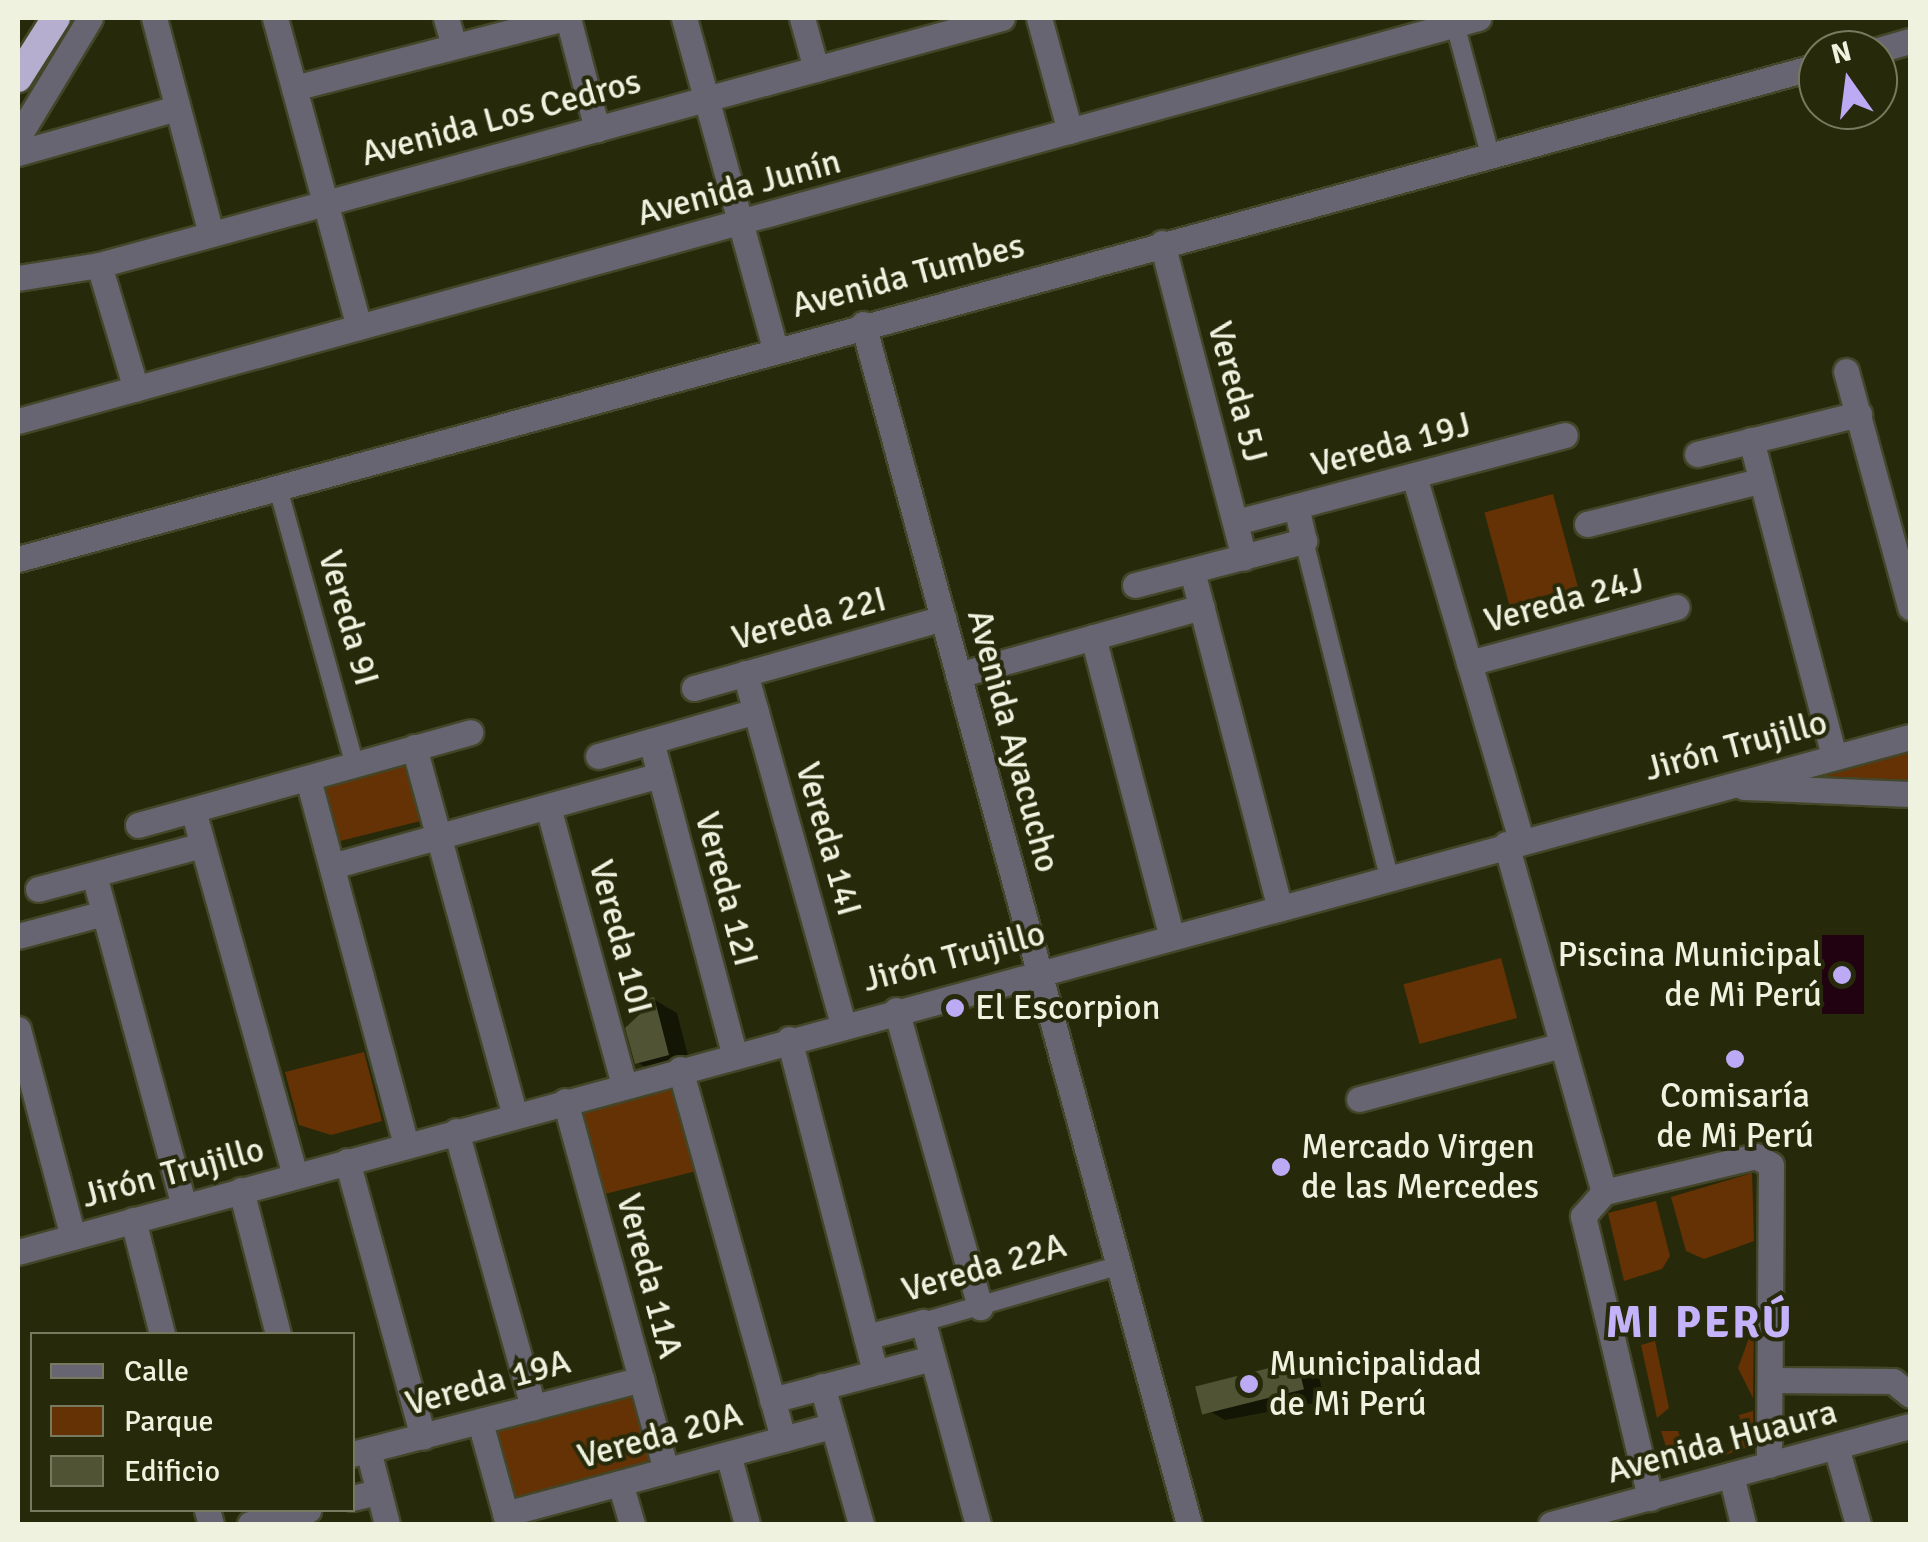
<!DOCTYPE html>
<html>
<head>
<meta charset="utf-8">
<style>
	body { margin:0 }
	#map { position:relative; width:1928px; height:1542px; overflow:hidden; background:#272a0a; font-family:Signika,sans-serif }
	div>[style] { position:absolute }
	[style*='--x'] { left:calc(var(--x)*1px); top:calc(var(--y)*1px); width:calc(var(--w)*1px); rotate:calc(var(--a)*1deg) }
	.green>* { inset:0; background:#643205; transform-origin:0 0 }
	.water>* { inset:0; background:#210210; transform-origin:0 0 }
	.shadow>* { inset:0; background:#0007 }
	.building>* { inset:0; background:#505434; transform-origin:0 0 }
	.roads { filter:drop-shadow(2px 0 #434628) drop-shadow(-2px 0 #434628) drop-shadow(0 2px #434628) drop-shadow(0 -2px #434628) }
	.pedestrian>* { height:18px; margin:-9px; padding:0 9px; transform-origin:9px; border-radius:9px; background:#686573 }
	.minor>* { height:25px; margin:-12.5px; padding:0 12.5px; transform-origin:12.5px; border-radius:12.5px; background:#686573 }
	.tertiary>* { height:25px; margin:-12.5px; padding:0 12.5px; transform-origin:12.5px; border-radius:12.5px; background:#686573 }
	.trunk>* { height:28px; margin:-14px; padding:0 14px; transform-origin:14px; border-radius:14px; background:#b5aece }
	.dots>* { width:28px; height:28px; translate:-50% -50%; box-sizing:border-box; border:5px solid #272a0a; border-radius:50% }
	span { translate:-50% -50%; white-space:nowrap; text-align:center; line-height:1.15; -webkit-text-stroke:8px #272a0a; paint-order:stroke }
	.street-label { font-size:35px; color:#eef2df }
	.poi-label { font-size:35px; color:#eef2df }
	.right { translate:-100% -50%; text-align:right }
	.left { translate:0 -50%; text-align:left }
	.district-label { font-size:45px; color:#c4b3fa; font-weight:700; letter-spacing:2.5px }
	.frame { position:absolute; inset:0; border:20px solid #eef2df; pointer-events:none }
	.legend { position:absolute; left:30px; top:1332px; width:325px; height:180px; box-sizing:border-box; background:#272a0a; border:2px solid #777a5f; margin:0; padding:12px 18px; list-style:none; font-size:30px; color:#eef2df }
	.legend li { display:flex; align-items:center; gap:20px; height:50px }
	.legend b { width:50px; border:2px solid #777a5f }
	.north { position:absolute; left:1798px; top:30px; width:100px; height:100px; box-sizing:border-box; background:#272a0a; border:2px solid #777a5f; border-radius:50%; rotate:346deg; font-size:28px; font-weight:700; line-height:40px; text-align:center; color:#eef2df }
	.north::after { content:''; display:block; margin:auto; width:35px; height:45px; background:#bcaaf5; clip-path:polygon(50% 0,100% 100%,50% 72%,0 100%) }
</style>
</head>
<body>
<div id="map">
	<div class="green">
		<div style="left:1553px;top:494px;width:96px;height:71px;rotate:75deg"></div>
		<div style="clip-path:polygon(1910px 741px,1910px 784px,1797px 782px,1797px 771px)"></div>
		<div style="left:413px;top:757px;width:64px;height:95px;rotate:76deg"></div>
		<div style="left:1501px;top:958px;width:62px;height:101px;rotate:75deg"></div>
		<div style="clip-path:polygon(364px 1052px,382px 1121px,331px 1135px,299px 1125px,285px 1072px)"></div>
		<div style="left:677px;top:1076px;width:97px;height:111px;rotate:76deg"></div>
		<div style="clip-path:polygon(1752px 1173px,1754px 1241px,1704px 1259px,1686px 1251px,1671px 1197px)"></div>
		<div style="clip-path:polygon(1656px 1201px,1670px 1256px,1662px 1269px,1624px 1281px,1608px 1213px)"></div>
		<div style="clip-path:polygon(1754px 1324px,1753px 1398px,1738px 1368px)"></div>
		<div style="clip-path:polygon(1655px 1341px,1669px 1408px,1657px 1418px,1641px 1345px)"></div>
		<div style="left:637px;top:1386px;width:86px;height:155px;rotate:76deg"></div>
		<div style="clip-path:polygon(1753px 1411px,1754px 1445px,1725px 1455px,1744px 1439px,1739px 1415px)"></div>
		<div style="clip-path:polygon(1661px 1431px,1678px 1431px,1689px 1465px,1673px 1468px)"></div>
	</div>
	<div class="water">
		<div style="left:1822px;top:935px;width:42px;height:79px"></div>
	</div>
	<div class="shadow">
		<div style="clip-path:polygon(653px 999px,677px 1013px,691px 1067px,660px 1076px,637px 1062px)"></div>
		<div style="clip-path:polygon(1296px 1363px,1319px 1377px,1325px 1401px,1225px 1420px,1202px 1407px)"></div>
	</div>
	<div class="building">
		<div style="clip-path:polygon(654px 997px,669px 1055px,635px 1064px,625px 1028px,640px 1014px,637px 1001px)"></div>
		<div style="left:1297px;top:1361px;width:29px;height:105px;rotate:76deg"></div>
	</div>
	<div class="roads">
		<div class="pedestrian">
			<div style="--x:1455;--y:24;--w:136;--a:75"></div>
			<div style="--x:278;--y:488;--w:288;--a:74.5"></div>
			<div style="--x:1304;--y:541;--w:346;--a:75.8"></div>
			<div style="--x:923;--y:1322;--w:205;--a:-16.1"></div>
		</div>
		<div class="minor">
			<div style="--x:154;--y:18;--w:222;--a:75.2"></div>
			<div style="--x:275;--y:18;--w:320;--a:74.8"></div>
			<div style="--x:446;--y:18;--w:29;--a:74"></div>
			<div style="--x:568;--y:18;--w:115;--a:75.4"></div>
			<div style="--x:684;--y:18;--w:342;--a:74.6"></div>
			<div style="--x:802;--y:18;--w:53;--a:74.6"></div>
			<div style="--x:1039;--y:18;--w:117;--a:74.7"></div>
			<div style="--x:294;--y:88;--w:280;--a:-14.5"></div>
			<div style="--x:18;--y:137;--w:139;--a:-58.8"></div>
			<div style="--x:18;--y:153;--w:165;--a:-15.8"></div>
			<div style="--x:1162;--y:243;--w:325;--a:75.4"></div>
			<div style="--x:99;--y:265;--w:129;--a:73.4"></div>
			<div style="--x:18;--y:278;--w:82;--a:-9.1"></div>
			<div style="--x:99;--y:265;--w:936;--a:-15.3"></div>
			<div style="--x:1846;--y:371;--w:245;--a:74.8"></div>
			<div style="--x:18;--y:421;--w:1515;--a:-15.43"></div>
			<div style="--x:1751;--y:440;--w:328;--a:75.3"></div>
			<div style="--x:1697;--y:454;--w:167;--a:-13.9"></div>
			<div style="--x:1414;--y:476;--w:379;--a:73.6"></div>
			<div style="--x:1236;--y:522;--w:340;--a:-14.8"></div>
			<div style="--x:1587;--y:524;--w:178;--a:-14"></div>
			<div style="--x:1192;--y:571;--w:345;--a:75.4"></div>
			<div style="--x:1135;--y:585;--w:175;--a:-14.6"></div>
			<div style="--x:1304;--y:541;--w:35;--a:-103"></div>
			<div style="--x:1093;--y:637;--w:308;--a:75.3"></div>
			<div style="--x:1469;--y:663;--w:215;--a:-15.1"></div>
			<div style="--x:745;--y:673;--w:364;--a:74.4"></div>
			<div style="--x:958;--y:675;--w:253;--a:-15.6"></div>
			<div style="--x:694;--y:688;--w:259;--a:-15.7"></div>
			<div style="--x:651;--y:741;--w:324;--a:75.1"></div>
			<div style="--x:414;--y:747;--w:382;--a:74.7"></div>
			<div style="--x:598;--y:756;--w:164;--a:-15.9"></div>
			<div style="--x:308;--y:779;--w:379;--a:75"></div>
			<div style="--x:548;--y:807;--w:288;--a:74.7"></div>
			<div style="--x:193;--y:810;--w:380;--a:74.4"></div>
			<div style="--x:138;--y:825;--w:345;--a:-15.6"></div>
			<div style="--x:1506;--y:844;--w:362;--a:74.3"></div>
			<div style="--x:1604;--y:1192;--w:32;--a:131"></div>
			<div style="--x:1583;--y:1216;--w:290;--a:76.6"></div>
			<div style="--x:332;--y:866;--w:340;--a:-15.5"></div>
			<div style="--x:94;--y:875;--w:343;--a:74.8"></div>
			<div style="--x:38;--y:889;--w:170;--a:-15"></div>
			<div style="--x:18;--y:936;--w:89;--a:-15"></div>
			<div style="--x:896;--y:1010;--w:309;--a:74.2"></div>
			<div style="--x:18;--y:1029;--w:215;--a:75.2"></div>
			<div style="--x:789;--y:1039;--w:344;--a:75.5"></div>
			<div style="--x:680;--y:1069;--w:384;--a:74.4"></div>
			<div style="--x:1359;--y:1099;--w:210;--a:-14.9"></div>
			<div style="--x:565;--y:1101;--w:383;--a:74.7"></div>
			<div style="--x:456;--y:1131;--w:287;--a:74.4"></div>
			<div style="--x:347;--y:1161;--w:286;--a:74.6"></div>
			<div style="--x:241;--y:1190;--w:149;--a:75.6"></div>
			<div style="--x:1604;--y:1192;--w:156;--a:-13.3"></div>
			<div style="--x:1756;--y:1156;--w:17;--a:31"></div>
			<div style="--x:1771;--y:1165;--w:300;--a:90.4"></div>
			<div style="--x:133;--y:1220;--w:118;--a:75.7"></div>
			<div style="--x:866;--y:1337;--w:59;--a:-14.7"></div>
			<div style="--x:923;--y:1322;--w:209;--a:74.8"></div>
			<div style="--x:1772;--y:1380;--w:121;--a:0.5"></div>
			<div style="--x:1893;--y:1381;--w:22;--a:39"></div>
			<div style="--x:822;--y:1386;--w:143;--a:74.2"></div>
			<div style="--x:772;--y:1400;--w:165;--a:-14.7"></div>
			<div style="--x:480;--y:1422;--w:106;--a:74.6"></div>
			<div style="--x:1836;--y:1447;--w:80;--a:74.1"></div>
			<div style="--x:368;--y:1450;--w:76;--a:75.6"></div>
			<div style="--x:352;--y:1454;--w:299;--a:-14.5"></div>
			<div style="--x:728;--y:1454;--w:73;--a:74.8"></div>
			<div style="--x:1731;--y:1475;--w:50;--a:76.2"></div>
			<div style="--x:620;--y:1483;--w:43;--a:73.7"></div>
			<div style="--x:352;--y:1498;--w:27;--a:-13"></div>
			<div style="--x:207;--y:1510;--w:15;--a:74"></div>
			<div style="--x:505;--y:1514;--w:339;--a:-15.1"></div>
			<div style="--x:250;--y:1524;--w:60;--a:-13.6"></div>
			<div style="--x:1551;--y:1524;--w:372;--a:-15.3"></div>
		</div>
		<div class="tertiary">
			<div style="--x:1878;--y:50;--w:33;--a:-16"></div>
			<div style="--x:863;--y:324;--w:1243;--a:74.8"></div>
			<div style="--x:18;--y:559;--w:1866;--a:-15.32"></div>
			<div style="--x:1744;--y:787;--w:166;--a:2.4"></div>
			<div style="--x:18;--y:1252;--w:1961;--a:-15.23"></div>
		</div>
		<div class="trunk">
			<div style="--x:18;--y:78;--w:71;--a:-57.7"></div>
		</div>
	</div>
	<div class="dots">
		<div style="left:1842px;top:975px;background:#bcaaf5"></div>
		<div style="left:955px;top:1008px;background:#bcaaf5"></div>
		<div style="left:1735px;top:1059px;background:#bcaaf5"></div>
		<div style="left:1281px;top:1167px;background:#bcaaf5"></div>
		<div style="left:1249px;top:1384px;background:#bcaaf5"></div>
	</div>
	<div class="street-label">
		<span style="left:501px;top:118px;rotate:-15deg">Avenida Los Cedros</span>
		<span style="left:739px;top:188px;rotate:-15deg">Avenida Junín</span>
		<span style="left:908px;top:276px;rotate:-15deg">Avenida Tumbes</span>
		<span style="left:1237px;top:392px;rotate:75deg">Vereda 5J</span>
		<span style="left:1391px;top:445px;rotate:-15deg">Vereda 19J</span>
		<span style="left:1564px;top:601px;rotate:-15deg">Vereda 24J</span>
		<span style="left:348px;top:618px;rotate:74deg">Vereda 9I</span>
		<span style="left:809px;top:619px;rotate:-15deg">Vereda 22I</span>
		<span style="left:1013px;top:741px;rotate:75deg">Avenida Ayacucho</span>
		<span style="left:1736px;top:746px;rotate:-15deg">Jirón Trujillo</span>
		<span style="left:828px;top:839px;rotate:74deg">Vereda 14I</span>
		<span style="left:726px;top:889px;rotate:75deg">Vereda 12I</span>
		<span style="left:620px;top:937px;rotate:75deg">Vereda 10I</span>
		<span style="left:954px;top:957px;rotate:-15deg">Jirón Trujillo</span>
		<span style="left:173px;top:1173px;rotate:-15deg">Jirón Trujillo</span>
		<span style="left:984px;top:1268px;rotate:-16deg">Vereda 22A</span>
		<span style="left:649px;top:1276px;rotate:75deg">Vereda 11A</span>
		<span style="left:488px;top:1383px;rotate:-15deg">Vereda 19A</span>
		<span style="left:660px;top:1436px;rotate:-15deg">Vereda 20A</span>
		<span style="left:1722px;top:1442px;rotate:-15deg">Avenida Huaura</span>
	</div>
	<div class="poi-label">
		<span class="right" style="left:1822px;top:975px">Piscina Municipal<br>de Mi Perú</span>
		<span class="left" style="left:975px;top:1008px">El Escorpion</span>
		<span style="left:1735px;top:1116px">Comisaría<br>de Mi Perú</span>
		<span class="left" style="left:1301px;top:1167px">Mercado Virgen<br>de las Mercedes</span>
		<span class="left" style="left:1269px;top:1384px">Municipalidad<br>de Mi Perú</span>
	</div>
	<div class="district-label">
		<span style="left:1700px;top:1323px">MI PERÚ</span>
	</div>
	<div class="frame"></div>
	<ul class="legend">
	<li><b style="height:12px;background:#686573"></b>Calle</li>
	<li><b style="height:28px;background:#643205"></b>Parque</li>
	<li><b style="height:28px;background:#505434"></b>Edificio</li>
	</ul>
	<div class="north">N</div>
</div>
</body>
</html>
